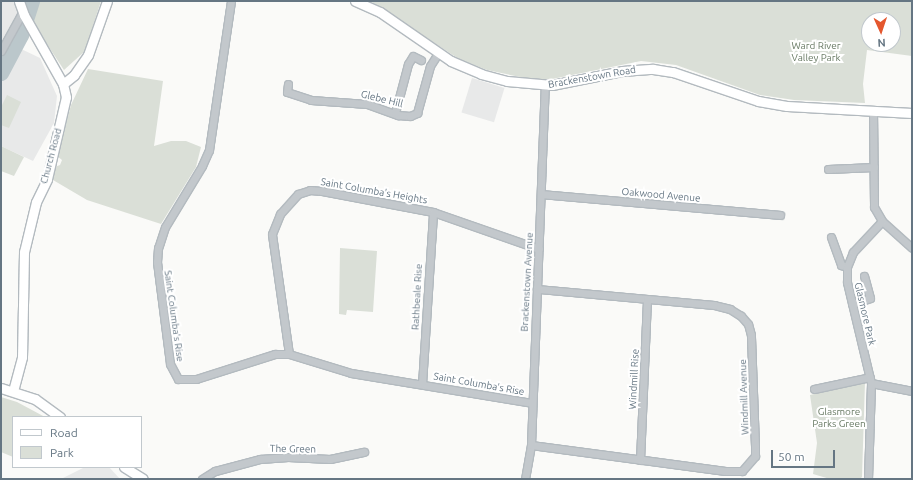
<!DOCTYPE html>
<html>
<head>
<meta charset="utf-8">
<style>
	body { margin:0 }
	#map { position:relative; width:913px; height:480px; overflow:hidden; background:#fafaf8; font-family:Ubuntu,sans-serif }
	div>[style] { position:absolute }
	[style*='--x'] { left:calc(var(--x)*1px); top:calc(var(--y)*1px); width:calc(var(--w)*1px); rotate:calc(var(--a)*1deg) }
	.built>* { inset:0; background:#e8e9e9; transform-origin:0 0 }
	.green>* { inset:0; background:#dadfd7 }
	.river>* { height:15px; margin:-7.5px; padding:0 7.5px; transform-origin:7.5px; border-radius:7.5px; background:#bbc7cb }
	.roads { filter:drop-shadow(1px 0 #b3babf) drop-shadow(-1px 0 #b3babf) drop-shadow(0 1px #b3babf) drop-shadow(0 -1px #b3babf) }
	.street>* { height:7px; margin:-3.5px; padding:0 3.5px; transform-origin:3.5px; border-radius:3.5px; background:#c3c8cc }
	.secondary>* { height:9px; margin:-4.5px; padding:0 4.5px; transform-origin:4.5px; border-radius:4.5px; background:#fff }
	span { translate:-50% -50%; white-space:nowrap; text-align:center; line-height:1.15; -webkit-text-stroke:4px #fff; paint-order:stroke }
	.park-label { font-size:10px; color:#687a64 }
	.street-label { font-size:10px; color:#657683 }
	.frame { position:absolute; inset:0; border:2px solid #657683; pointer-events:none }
	.legend { position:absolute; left:12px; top:416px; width:130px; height:52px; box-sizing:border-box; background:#fff; border:1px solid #c1c8cd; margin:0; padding:5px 7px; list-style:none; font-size:12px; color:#657683 }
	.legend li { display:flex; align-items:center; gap:8px; height:20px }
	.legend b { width:20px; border:1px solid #c1c8cd }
	.north { position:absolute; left:861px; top:12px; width:40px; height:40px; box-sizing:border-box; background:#fff; border:1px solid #c1c8cd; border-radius:50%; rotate:177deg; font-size:11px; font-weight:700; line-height:16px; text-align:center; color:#657683 }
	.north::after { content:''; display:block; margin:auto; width:14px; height:18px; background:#e4572e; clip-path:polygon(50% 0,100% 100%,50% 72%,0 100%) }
	.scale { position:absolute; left:771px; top:450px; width:64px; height:18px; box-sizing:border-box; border:2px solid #657683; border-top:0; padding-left:5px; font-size:12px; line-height:14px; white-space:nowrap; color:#657683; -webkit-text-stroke:3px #fff; paint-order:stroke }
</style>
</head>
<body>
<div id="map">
	<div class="built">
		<div style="clip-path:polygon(1px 1px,13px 1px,18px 12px,1px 42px)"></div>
		<div style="clip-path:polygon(17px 47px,40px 58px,57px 96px,54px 123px,33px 161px,1px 146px,1px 77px)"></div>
		<div style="left:472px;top:78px;width:34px;height:36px;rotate:17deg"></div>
		<div style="clip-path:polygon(85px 467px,109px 467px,120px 479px,61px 479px)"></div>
	</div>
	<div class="green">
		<div style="clip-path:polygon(23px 1px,101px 1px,85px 51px,64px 70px,35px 26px)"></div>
		<div style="clip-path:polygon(evenodd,370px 1px,912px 1px,912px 56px,867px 50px,863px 84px,865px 103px,794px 100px,760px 95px,676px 65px,641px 61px,552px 79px,535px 80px,487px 70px,459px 59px,370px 1px,869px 20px,893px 20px,893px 44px,869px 44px,869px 20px)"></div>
		<div style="clip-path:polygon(88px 69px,163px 81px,154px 146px,171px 141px,186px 141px,201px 147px,196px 167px,161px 224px,87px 200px,53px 180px,55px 167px,60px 165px,62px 160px,57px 156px,71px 105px)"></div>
		<div style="clip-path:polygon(7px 95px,21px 102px,9px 128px,1px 125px,1px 107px)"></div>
		<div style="clip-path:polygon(1px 146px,24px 157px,14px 176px,1px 171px)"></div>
		<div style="clip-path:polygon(340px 248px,377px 251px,373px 312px,347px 310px,346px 315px,339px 314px)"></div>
		<div style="clip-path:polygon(865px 382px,862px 477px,860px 479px,830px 479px,813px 474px,817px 443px,810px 395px)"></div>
		<div style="clip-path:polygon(1px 397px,17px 402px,45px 417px,13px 417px,13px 457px,1px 452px)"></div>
	</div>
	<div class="river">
		<div style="--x:1;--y:73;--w:43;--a:-62.2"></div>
		<div style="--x:21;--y:35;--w:36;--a:-72"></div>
	</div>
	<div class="roads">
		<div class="street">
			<div style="--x:231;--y:1;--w:151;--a:98.4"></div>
			<div style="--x:209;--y:150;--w:17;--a:114"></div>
			<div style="--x:202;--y:166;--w:71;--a:121.2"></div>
			<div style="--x:165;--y:227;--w:22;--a:108"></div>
			<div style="--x:158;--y:248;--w:14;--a:94"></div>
			<div style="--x:157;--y:262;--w:103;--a:82.7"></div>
			<div style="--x:170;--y:364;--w:17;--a:62"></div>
			<div style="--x:178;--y:379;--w:18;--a:0"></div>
			<div style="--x:196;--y:379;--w:83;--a:-17.6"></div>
			<div style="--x:275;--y:354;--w:14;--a:0"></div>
			<div style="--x:289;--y:354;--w:65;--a:17"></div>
			<div style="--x:351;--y:373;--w:183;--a:9.4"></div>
			<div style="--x:1;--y:51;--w:46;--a:-61.2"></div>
			<div style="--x:288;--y:84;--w:8;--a:97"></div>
			<div style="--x:287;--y:92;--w:25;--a:18"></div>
			<div style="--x:311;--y:100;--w:56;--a:4.1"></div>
			<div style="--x:367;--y:104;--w:33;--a:20"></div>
			<div style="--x:398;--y:115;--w:12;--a:5"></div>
			<div style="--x:410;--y:116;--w:8;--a:-23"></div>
			<div style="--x:417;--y:113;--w:49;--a:-74.5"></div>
			<div style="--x:430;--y:66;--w:15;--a:-58"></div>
			<div style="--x:873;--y:110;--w:97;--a:89.4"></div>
			<div style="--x:874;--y:207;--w:16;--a:60"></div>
			<div style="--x:882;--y:221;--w:40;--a:42"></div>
			<div style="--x:395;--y:113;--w:51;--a:-75.1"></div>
			<div style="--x:408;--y:64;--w:9;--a:-58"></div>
			<div style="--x:413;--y:56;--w:9;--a:27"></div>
			<div style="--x:828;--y:169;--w:46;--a:-2.5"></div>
			<div style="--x:541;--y:194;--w:240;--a:5"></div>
			<div style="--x:831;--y:237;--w:30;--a:70"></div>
			<div style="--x:841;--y:265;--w:6;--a:18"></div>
			<div style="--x:852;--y:304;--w:19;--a:-18"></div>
			<div style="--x:870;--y:298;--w:23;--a:-105"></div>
			<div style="--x:289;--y:354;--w:121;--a:-98.1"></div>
			<div style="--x:272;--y:234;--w:22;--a:-68"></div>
			<div style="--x:280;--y:214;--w:27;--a:-48"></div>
			<div style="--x:298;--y:194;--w:13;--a:-18"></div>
			<div style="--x:310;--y:190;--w:12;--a:5"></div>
			<div style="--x:322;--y:191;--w:113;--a:10.7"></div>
			<div style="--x:433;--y:212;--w:112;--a:19.2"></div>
			<div style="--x:871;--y:383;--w:42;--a:11"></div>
			<div style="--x:422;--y:384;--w:172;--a:-86.3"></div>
			<div style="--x:814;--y:389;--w:57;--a:-12.1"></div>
			<div style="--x:531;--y:445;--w:196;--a:7.6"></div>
			<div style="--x:725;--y:471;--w:17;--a:0"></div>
			<div style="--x:742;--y:471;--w:20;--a:-49"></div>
			<div style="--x:755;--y:456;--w:10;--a:-90"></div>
			<div style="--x:755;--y:446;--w:111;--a:-92.1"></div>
			<div style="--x:751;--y:335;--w:11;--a:-105"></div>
			<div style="--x:748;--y:324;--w:11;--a:-131"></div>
			<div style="--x:741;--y:316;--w:13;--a:-148"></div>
			<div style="--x:730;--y:309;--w:16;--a:-166"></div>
			<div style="--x:714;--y:305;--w:178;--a:-174.8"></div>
			<div style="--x:640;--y:460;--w:161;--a:-87.5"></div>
			<div style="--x:202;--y:479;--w:15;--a:-32"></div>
			<div style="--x:215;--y:471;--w:47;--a:-14.9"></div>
			<div style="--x:260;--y:459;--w:28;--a:-4"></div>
			<div style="--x:288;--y:457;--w:42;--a:2.7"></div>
			<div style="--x:330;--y:459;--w:35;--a:-12"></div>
			<div style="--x:525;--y:479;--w:35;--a:-80"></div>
			<div style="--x:531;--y:445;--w:360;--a:-87.8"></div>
			<div style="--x:868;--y:479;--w:96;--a:-88.2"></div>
			<div style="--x:871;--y:383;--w:104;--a:-103.4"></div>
			<div style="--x:847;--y:282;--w:15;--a:-90"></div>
			<div style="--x:847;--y:267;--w:16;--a:-68"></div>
			<div style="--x:853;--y:252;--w:42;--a:-46.9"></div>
		</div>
		<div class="secondary">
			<div style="--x:355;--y:1;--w:27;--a:24"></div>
			<div style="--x:380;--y:12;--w:86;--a:34.6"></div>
			<div style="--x:451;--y:61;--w:33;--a:23"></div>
			<div style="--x:481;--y:74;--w:27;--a:15"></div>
			<div style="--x:507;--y:81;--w:45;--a:5.1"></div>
			<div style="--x:552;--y:85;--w:71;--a:-11.3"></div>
			<div style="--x:622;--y:71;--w:31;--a:-4"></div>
			<div style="--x:653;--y:69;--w:20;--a:9"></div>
			<div style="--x:673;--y:72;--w:90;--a:18.8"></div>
			<div style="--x:758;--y:101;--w:29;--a:10"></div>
			<div style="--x:787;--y:106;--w:125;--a:3.2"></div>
			<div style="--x:63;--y:84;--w:14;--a:-39"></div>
			<div style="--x:74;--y:75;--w:24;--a:-55"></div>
			<div style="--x:88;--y:55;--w:57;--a:-70.6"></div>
			<div style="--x:1;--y:388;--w:36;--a:18"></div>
			<div style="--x:35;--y:399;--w:31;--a:36"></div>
			<div style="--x:13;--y:391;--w:35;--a:-75"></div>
			<div style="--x:22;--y:357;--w:105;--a:-88.9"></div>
			<div style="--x:24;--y:252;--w:51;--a:-76.5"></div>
			<div style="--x:36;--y:202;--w:25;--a:-64"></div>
			<div style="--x:47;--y:179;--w:84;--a:-77"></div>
			<div style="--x:66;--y:97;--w:13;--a:-103"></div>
			<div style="--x:63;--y:84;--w:79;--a:-119.5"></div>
			<div style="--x:24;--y:15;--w:15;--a:-110"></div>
			<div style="--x:124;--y:467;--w:22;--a:32"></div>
		</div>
	</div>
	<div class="park-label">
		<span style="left:816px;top:51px">Ward River<br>Valley Park</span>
		<span style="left:839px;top:417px">Glasmore<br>Parks Green</span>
	</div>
	<div class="street-label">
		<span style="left:592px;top:77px;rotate:-10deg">Brackenstown Road</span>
		<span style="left:382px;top:99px;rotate:14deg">Glebe Hill</span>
		<span style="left:51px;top:156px;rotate:-75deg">Church Road</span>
		<span style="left:374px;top:191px;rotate:10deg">Saint Columba's Heights</span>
		<span style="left:661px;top:195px;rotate:5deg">Oakwood Avenue</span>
		<span style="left:527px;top:282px;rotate:-87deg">Brackenstown Avenue</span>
		<span style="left:417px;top:297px;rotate:-87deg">Rathbeale Rise</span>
		<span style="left:865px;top:314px;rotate:77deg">Glasmore Park</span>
		<span style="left:174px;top:316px;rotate:82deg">Saint Columba's Rise</span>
		<span style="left:634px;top:379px;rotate:-87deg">Windmill Rise</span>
		<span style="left:479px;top:384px;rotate:10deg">Saint Columba's Rise</span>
		<span style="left:744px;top:397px;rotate:-92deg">Windmill Avenue</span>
		<span style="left:293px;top:449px;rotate:1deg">The Green</span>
	</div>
	<div class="frame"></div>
	<ul class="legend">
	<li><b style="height:5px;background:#fff"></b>Road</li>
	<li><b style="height:11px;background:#dadfd7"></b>Park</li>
	</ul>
	<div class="north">N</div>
	<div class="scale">50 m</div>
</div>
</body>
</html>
